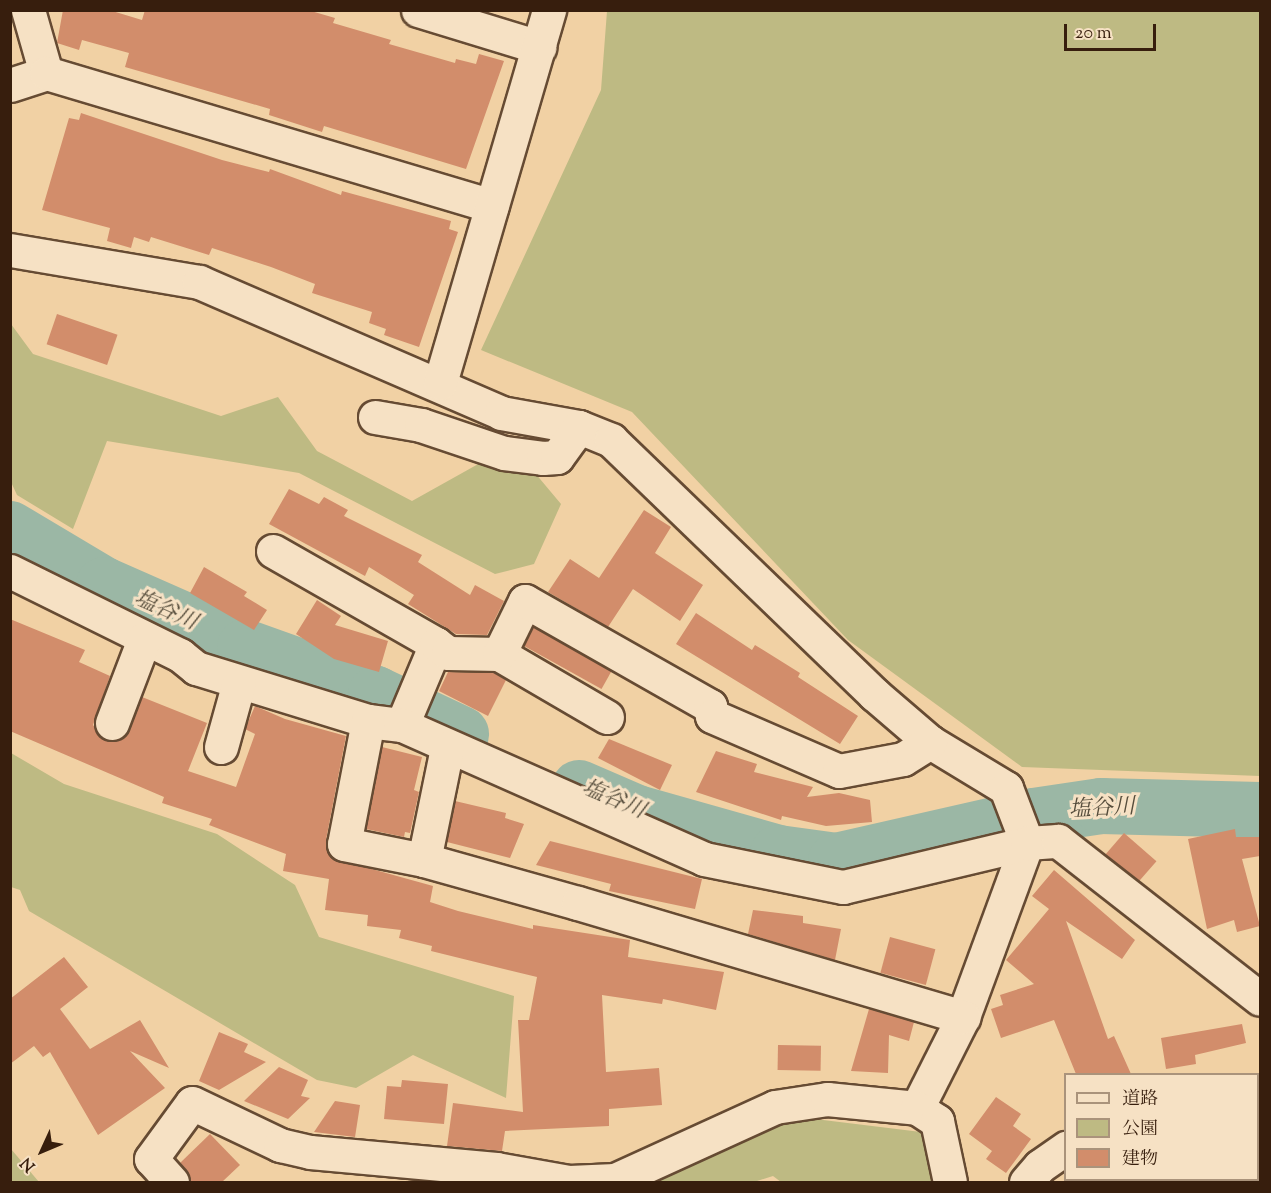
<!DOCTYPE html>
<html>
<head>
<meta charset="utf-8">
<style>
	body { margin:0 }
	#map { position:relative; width:1271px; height:1193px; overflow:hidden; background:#f1d1a4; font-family:"Sorts Mill Goudy","Noto Serif JP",serif }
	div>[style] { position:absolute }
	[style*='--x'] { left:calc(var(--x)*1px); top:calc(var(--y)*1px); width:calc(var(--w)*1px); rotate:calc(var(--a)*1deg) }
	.green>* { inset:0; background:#beba83 }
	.river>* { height:56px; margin:-28px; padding:0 28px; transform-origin:28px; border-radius:28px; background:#9bb7a5 }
	.building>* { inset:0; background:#d28d6b; transform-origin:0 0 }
	.roads { filter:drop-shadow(2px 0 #664b33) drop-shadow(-2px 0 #664b33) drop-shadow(0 2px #664b33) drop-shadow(0 -2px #664b33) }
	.minor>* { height:33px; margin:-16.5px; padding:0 16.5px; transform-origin:16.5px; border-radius:16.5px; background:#f6e1c4 }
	span { translate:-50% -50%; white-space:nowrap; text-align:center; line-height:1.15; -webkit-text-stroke:6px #f6e1c4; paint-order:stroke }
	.water-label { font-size:22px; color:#554c3b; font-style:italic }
	.frame { position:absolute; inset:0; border:12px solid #371e0d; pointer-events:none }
	.legend { position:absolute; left:1064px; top:1073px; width:195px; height:108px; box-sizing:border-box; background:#f6e1c4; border:2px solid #aa937b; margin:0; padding:8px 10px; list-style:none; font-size:18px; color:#371e0d }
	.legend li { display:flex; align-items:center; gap:12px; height:30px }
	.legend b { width:30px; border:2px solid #aa937b }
	.north { position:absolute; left:12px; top:1121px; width:60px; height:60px; -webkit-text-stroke:4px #f6e1c4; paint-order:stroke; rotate:226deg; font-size:16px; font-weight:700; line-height:24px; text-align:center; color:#371e0d }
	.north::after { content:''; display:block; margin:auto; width:21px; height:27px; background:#371e0d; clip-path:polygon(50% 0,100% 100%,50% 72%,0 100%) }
	.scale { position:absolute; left:1064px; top:24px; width:92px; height:27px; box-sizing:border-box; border:3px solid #371e0d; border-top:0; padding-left:8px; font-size:18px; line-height:21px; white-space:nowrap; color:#371e0d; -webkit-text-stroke:4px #f6e1c4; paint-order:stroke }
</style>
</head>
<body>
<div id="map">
	<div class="green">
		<div style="clip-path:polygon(607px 11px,1260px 11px,1260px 776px,1022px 767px,848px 640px,632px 412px,481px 350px,601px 90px)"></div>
		<div style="clip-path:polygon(11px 324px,33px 354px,221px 416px,278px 397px,317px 451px,412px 501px,489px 458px,535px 473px,561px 504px,534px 564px,495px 574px,299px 473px,107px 441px,73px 529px,17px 495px,11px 482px)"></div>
		<div style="clip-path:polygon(11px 753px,64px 784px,217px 834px,295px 885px,319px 937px,514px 996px,506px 1098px,413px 1055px,356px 1088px,317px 1080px,29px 911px,20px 890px,11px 887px)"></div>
		<div style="clip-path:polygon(815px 1119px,921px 1132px,936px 1182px,781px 1182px,773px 1176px,754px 1182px,625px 1182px,731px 1134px)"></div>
		<div style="clip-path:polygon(10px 1149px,11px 1149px,39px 1182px,11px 1182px)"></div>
	</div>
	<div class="river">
		<div style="--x:10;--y:529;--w:109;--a:30.8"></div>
		<div style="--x:104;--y:585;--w:154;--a:23.7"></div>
		<div style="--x:245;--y:647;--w:139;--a:19.7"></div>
		<div style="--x:376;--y:694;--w:94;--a:25.2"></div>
		<div style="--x:579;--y:788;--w:63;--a:23.3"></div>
		<div style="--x:637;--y:813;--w:147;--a:15.8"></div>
		<div style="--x:778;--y:853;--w:59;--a:7.9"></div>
		<div style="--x:836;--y:861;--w:203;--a:-12.8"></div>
		<div style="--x:1034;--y:816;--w:68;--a:-8.5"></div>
		<div style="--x:1101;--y:806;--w:159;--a:1.4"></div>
	</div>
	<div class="building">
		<div style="clip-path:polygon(63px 10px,109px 10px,142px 20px,145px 10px,311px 11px,335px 18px,333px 23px,391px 40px,389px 44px,455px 63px,456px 59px,476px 64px,479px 54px,504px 61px,466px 169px,324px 126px,322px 132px,269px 115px,270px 109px,125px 67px,129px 53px,82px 40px,79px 50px,57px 43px)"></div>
		<div style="clip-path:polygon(81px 113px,222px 160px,269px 172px,270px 169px,341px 195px,342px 191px,451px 221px,449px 229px,458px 232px,419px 347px,384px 335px,386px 329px,369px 323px,372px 312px,312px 293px,315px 284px,271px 267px,212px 248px,209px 255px,151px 237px,149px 242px,134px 237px,131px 248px,107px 241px,110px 228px,42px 210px,69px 118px,79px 120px)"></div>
		<div style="left:57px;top:314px;width:64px;height:32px;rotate:19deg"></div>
		<div style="clip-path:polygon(289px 489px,319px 504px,324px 497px,348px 510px,344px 516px,422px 555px,418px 562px,470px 595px,475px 585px,504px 601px,487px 635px,456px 634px,408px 604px,414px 595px,369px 567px,365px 576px,269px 524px)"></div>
		<div style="clip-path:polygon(644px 510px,671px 527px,655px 553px,703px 585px,680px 621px,633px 589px,608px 627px,548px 592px,570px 559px,599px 578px)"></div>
		<div style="clip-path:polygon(204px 567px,247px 592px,244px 596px,267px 610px,254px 630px,190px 593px)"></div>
		<div style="clip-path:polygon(317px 600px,341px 616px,335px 625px,388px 641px,379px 672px,334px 659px,296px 634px)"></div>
		<div style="clip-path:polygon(696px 613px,752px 650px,755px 645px,800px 673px,798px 677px,858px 716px,840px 744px,676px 644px)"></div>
		<div style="clip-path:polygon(10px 619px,85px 650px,79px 662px,110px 676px,93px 725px,105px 740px,124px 737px,142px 697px,207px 723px,188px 771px,236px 787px,255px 734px,245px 729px,255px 706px,285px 719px,346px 736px,326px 840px,332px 858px,433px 886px,430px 902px,458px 911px,533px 929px,533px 925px,630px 940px,628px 957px,724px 972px,716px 1010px,663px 999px,662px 1004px,602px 995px,606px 1072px,659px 1068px,662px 1105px,609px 1109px,609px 1126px,505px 1131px,502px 1151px,447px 1146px,453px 1103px,523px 1112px,518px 1020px,529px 1020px,537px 977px,431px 951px,432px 946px,399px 938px,401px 930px,367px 926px,368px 915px,325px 910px,329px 879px,283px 871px,286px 854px,209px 825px,212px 819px,162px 803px,164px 797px,10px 731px)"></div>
		<div style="left:533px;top:627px;width:90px;height:21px;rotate:29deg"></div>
		<div style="clip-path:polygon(448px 672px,494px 673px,506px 680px,488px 716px,439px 691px)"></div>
		<div style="clip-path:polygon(609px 739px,672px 765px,660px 790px,598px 758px)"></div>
		<div style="clip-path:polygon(382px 747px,422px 757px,414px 790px,419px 792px,410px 833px,405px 832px,404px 837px,366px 829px)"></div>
		<div style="clip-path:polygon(716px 751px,757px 764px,754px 772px,813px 787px,807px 797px,839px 793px,870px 800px,872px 822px,826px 826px,782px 816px,781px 820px,696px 792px)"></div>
		<div style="clip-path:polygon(455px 801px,506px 813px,505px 818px,524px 824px,510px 858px,447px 842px)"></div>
		<div style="clip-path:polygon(1235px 829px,1236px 837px,1260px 837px,1260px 856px,1242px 859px,1260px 926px,1237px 932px,1234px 920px,1207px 929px,1188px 839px)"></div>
		<div style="left:1124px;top:833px;width:43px;height:28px;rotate:41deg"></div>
		<div style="clip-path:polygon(550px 841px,702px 879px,695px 909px,609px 891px,611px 884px,536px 865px)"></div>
		<div style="clip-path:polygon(1054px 870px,1135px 940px,1122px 959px,1066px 921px,1108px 1039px,1114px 1036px,1131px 1074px,1076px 1074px,1054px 1020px,1001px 1038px,991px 1009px,1003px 1005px,1000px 995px,1034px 984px,1006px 960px,1049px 909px,1032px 896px)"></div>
		<div style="clip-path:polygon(753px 910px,803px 916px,803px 923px,841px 929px,835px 960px,748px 934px)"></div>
		<div style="left:890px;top:937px;width:47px;height:37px;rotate:15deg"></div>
		<div style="clip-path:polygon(64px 957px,88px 987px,60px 1009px,90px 1049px,140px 1020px,169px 1068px,130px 1051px,165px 1088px,98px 1135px,50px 1052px,43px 1057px,34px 1046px,10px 1064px,10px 999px)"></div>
		<div style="clip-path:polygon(869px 1009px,914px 1022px,909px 1041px,889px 1035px,888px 1073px,851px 1071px)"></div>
		<div style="clip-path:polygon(1242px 1024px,1246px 1043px,1195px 1055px,1196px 1064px,1166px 1069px,1161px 1038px)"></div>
		<div style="clip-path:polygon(219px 1032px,248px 1044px,244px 1052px,266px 1062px,219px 1090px,199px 1081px)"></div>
		<div style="left:778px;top:1045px;width:43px;height:25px;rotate:1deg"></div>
		<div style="clip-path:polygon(279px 1067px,308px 1080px,301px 1096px,310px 1098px,288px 1119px,244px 1101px)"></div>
		<div style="clip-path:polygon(402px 1080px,448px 1084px,444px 1124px,384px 1119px,387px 1086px,401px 1087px)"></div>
		<div style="clip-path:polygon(996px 1097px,1021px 1114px,1013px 1126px,1031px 1139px,1006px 1173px,986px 1159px,992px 1151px,969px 1134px)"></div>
		<div style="clip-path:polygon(335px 1101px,360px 1105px,355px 1137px,314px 1132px)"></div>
		<div style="clip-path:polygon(210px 1134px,240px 1165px,222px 1182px,190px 1182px,180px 1163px)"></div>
	</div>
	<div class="roads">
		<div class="minor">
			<div style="--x:28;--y:10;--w:66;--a:74.1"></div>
			<div style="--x:418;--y:10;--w:127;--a:17"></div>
			<div style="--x:10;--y:85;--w:38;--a:-18"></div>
			<div style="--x:46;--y:73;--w:465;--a:16.6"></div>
			<div style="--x:10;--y:250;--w:192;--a:9.6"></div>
			<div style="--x:199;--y:282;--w:329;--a:23.4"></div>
			<div style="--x:501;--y:413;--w:79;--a:10.2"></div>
			<div style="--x:579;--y:427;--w:35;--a:22"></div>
			<div style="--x:611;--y:440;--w:366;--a:44"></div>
			<div style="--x:874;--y:694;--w:74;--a:40.6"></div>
			<div style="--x:930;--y:742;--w:89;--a:31.2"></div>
			<div style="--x:1006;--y:788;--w:59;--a:69.1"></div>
			<div style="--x:1027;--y:843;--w:185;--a:110.2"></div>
			<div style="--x:963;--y:1017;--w:102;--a:116.8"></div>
			<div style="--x:440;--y:383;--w:389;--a:-73.7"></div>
			<div style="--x:375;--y:417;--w:47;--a:9.9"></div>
			<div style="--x:421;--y:425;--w:88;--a:18.6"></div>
			<div style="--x:504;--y:453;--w:39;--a:7"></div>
			<div style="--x:543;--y:458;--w:14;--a:-4"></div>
			<div style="--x:557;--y:457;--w:37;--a:-54"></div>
			<div style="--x:273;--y:551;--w:188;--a:29.7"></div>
			<div style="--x:436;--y:644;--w:88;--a:112.8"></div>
			<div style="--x:10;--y:571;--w:190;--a:26.3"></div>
			<div style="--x:180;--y:655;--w:21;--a:39"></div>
			<div style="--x:196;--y:668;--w:180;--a:17.1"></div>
			<div style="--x:368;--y:721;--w:34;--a:7"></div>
			<div style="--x:402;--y:725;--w:330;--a:23.9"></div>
			<div style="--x:704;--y:859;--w:142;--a:11.4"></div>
			<div style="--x:843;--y:887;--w:189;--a:-13.4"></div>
			<div style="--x:1027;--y:843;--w:31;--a:-4"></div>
			<div style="--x:1058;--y:841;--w:256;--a:38"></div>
			<div style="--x:436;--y:644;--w:15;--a:37"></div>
			<div style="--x:448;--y:653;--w:51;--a:1.1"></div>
			<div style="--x:499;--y:654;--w:125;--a:30.3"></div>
			<div style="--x:499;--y:654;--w:59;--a:-63.9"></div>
			<div style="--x:525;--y:601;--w:213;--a:29.6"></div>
			<div style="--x:710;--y:706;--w:10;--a:79"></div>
			<div style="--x:712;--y:716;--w:138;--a:23.4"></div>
			<div style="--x:839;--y:771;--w:65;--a:-10.6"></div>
			<div style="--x:903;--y:759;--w:32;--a:-32"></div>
			<div style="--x:368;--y:721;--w:125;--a:101"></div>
			<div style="--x:344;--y:844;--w:82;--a:11.3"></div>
			<div style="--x:424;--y:860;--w:160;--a:15.6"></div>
			<div style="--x:578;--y:903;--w:402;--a:16.5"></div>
			<div style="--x:112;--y:723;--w:90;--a:-69.1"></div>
			<div style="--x:221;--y:747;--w:67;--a:-74.5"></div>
			<div style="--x:424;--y:860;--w:114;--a:-78.4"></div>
			<div style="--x:1258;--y:1126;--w:4;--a:56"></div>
			<div style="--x:172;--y:1182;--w:31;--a:-132"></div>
			<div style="--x:151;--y:1159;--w:69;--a:-53.8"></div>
			<div style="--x:192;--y:1103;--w:98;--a:25.5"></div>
			<div style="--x:280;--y:1145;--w:31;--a:13"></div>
			<div style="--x:310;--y:1152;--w:187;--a:5.2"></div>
			<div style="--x:496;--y:1169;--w:74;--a:10.1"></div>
			<div style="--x:569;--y:1182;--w:46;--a:-2.5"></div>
			<div style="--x:615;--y:1180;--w:176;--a:-24.5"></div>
			<div style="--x:775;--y:1107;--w:53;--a:-8.7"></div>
			<div style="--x:827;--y:1099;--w:90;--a:5.7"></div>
			<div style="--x:917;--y:1108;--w:24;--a:33"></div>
			<div style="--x:937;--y:1121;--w:62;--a:78"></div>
			<div style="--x:1026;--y:1182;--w:21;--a:-49"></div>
			<div style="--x:1040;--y:1166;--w:32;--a:-35"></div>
		</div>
	</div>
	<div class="water-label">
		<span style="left:165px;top:612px;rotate:24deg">塩谷川</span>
		<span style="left:613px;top:801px;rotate:23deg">塩谷川</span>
		<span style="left:1102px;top:810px;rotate:-3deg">塩谷川</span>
	</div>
	<div class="frame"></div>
	<ul class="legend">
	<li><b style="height:8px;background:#f6e1c4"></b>道路</li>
	<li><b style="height:16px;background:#beba83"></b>公園</li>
	<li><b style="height:16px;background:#d28d6b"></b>建物</li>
	</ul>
	<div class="north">N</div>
	<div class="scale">20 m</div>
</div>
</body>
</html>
